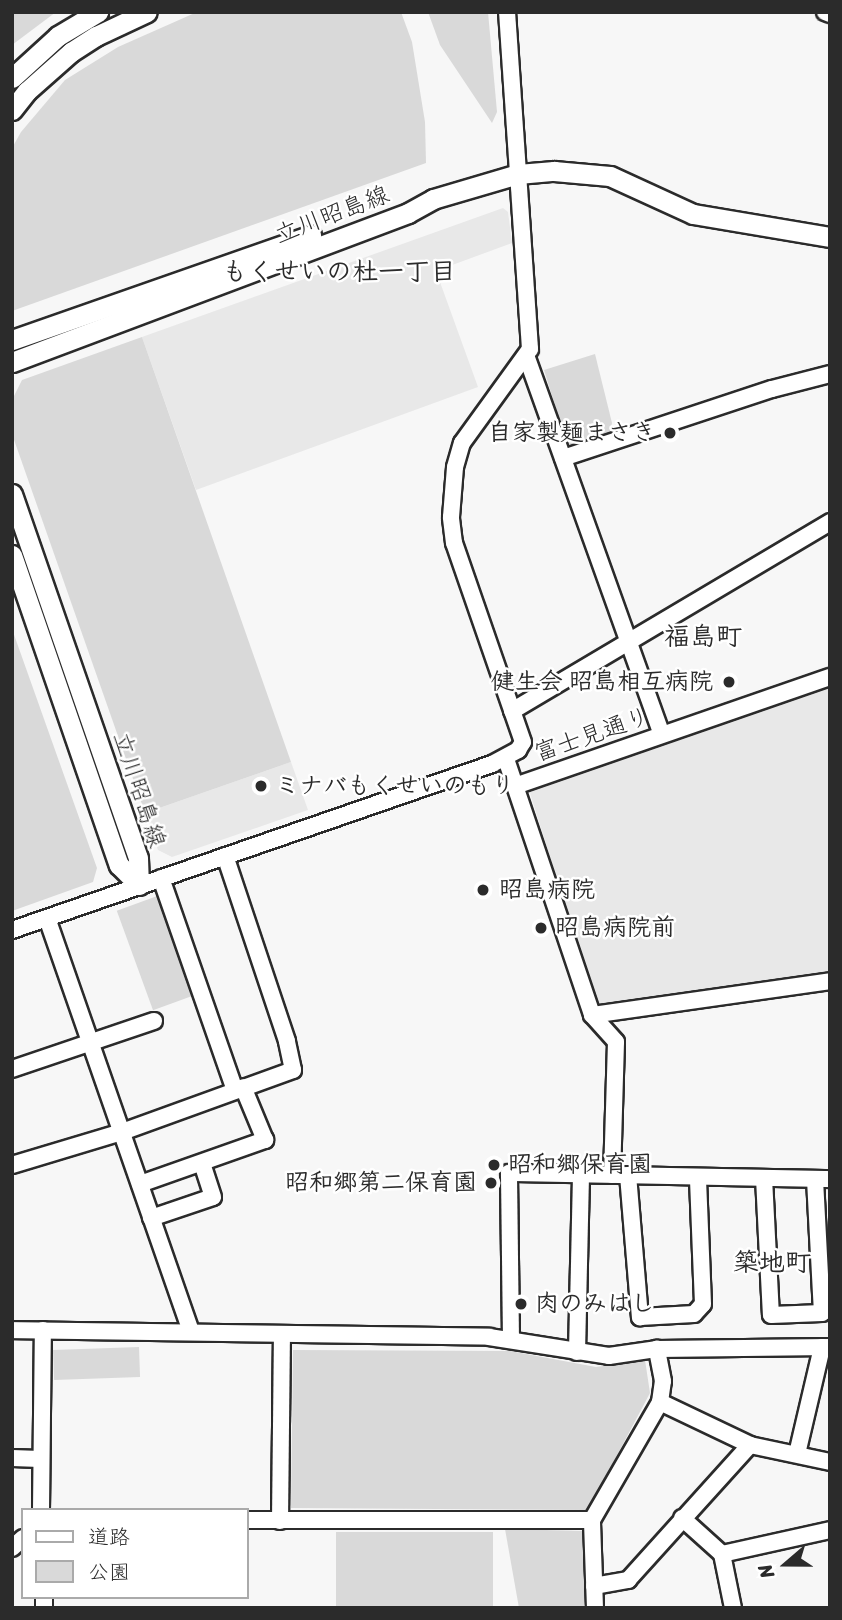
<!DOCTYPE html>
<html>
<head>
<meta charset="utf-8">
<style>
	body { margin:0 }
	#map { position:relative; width:842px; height:1620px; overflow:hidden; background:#f7f7f7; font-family:Sriracha,"Klee One",sans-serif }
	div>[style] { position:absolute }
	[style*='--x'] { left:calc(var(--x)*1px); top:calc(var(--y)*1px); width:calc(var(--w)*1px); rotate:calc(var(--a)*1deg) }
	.built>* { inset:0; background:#e8e8e8 }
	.green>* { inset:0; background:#d9d9d9; transform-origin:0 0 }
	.roads { filter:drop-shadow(2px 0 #2b2b2b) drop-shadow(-2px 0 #2b2b2b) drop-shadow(0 2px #2b2b2b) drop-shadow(0 -2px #2b2b2b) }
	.minor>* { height:16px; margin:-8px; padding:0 8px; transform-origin:8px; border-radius:8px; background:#fff }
	.major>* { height:19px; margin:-9.5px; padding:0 9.5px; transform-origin:9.5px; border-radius:9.5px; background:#fff }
	.dots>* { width:19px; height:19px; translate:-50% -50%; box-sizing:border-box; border:4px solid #fff; border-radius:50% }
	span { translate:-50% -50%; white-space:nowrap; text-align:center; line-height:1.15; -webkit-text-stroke:5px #fff; paint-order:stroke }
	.street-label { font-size:24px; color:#2b2b2b }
	.poi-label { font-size:24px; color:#2b2b2b; font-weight:700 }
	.right { translate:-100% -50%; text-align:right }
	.left { translate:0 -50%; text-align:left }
	.neighbourhood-label { font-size:26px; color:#2b2b2b; font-weight:700 }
	.frame { position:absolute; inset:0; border:14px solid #2b2b2b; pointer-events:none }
	.legend { position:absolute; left:21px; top:1508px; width:228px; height:91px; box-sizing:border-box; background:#fff; border:2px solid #aaa; margin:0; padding:9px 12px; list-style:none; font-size:21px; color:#2b2b2b }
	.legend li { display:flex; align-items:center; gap:14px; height:35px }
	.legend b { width:35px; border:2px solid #aaa }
	.north { position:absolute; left:751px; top:1529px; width:70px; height:70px; -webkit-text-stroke:5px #fff; paint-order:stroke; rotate:250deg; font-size:19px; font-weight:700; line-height:28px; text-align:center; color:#2b2b2b }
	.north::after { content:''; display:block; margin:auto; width:24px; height:32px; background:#2b2b2b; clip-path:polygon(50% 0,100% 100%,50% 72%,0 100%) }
</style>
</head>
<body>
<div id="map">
	<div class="built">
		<div style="clip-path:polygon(503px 208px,508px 212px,512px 243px,436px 271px,478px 387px,196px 490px,142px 337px)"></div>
		<div style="clip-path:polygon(830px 683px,830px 971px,597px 1006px,529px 790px)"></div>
		<div style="clip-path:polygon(291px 762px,308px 810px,172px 857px,158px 850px,145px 813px)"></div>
	</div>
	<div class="green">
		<div style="clip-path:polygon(12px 12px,56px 12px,12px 45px)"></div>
		<div style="clip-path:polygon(197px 12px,401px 12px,412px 42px,425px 122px,426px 163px,12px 311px,12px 148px,21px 132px,65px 80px,118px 47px)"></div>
		<div style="clip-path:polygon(428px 12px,488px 12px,497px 112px,492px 123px,440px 45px)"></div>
		<div style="clip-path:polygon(142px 337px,291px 762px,145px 813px,12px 434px,12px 400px,22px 380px)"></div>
		<div style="clip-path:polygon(595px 354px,612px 423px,609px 435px,571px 445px,566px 441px,544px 370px)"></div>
		<div style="clip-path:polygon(12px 629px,97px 868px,93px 882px,12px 911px)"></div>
		<div style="left:160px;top:895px;width:106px;height:46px;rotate:70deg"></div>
		<div style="left:139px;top:1347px;width:30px;height:86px;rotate:88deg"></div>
		<div style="clip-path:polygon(293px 1350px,510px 1351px,596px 1367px,645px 1360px,650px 1393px,588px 1510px,291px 1508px)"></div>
		<div style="clip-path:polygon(505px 1529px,583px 1531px,587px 1608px,519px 1608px)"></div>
		<div style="left:336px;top:1532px;width:157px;height:76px"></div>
	</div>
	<div class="roads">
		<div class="minor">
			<div style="--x:825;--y:12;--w:5;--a:22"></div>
			<div style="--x:527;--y:358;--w:400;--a:70.3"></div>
			<div style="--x:563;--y:458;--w:220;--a:-18.3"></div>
			<div style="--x:772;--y:389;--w:60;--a:-14.5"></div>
			<div style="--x:512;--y:711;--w:370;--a:-30.7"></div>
			<div style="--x:506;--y:759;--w:270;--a:71.4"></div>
			<div style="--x:592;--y:1015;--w:36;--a:48"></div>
			<div style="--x:616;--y:1042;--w:133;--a:91.7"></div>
			<div style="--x:515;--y:786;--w:333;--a:-19.1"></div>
			<div style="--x:161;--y:878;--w:225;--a:70.8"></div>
			<div style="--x:47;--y:918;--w:437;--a:70.8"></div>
			<div style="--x:12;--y:930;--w:508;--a:-19.08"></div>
			<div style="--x:492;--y:764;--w:30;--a:-28"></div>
			<div style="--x:518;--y:750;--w:9;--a:-58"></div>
			<div style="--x:523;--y:742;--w:211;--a:-109.1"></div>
			<div style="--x:454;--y:543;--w:26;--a:-97"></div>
			<div style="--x:451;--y:517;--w:50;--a:-85.4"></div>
			<div style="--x:455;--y:467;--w:25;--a:-74"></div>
			<div style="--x:462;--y:443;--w:116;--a:-54.1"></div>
			<div style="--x:530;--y:349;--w:338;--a:-93.9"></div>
			<div style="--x:592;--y:1015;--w:240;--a:-8.1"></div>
			<div style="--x:12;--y:1069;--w:150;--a:-18.7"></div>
			<div style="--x:12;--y:1165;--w:115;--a:-16.7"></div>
			<div style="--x:122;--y:1132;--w:182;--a:-19.9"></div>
			<div style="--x:293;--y:1070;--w:30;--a:-102"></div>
			<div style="--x:287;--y:1041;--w:195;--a:-108.5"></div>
			<div style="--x:628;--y:1175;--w:143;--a:85.2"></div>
			<div style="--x:640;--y:1317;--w:54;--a:-3.2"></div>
			<div style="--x:694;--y:1314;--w:13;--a:-48"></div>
			<div style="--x:703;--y:1304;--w:127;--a:-92.3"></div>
			<div style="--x:764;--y:1178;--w:137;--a:87.1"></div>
			<div style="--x:771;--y:1315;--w:51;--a:-2.2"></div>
			<div style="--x:822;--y:1313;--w:134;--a:-93"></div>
			<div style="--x:140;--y:1184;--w:133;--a:-19.4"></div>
			<div style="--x:265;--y:1140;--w:57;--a:-112.5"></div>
			<div style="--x:151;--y:1218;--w:65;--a:-18.7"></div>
			<div style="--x:213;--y:1197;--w:36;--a:-108"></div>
			<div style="--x:12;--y:1330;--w:477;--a:0.8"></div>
			<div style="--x:489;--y:1337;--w:121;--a:9"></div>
			<div style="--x:609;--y:1356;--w:49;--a:-8.3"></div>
			<div style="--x:657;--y:1349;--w:173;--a:-0.7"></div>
			<div style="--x:511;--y:1339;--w:166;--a:-90.7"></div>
			<div style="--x:509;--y:1173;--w:321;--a:1.1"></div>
			<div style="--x:577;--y:1352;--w:176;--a:-88.7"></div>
			<div style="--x:660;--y:1402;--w:100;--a:25.5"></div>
			<div style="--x:750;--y:1445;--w:82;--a:12"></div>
			<div style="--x:797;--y:1454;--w:110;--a:-76.8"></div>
			<div style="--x:12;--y:1458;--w:28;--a:2"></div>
			<div style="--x:41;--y:1510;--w:180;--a:-89.4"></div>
			<div style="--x:682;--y:1518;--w:54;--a:42"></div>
			<div style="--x:247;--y:1520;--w:345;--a:0"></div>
			<div style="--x:280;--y:1521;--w:187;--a:-89.4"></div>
			<div style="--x:12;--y:1548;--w:15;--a:-42"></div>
			<div style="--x:594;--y:1586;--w:35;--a:-10"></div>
			<div style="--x:628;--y:1580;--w:182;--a:-47.9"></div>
			<div style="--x:44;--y:1597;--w:11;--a:90"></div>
			<div style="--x:595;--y:1608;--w:88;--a:-92"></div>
			<div style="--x:592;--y:1520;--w:136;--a:-60"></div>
			<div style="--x:660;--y:1402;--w:21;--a:-82"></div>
			<div style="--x:663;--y:1381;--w:33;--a:-101"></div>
			<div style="--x:733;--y:1608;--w:55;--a:-101.5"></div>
			<div style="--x:722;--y:1554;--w:111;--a:-12.5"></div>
		</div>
		<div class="major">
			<div style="--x:12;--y:78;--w:62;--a:-42.4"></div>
			<div style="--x:58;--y:36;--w:47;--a:-31"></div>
			<div style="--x:12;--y:110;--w:24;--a:-52"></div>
			<div style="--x:27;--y:91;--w:59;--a:-41.6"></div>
			<div style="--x:71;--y:52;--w:30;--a:-33"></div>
			<div style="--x:96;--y:36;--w:56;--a:-25.2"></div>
			<div style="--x:12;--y:340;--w:317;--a:-19.3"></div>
			<div style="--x:12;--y:362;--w:423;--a:-20.6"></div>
			<div style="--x:408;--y:213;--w:29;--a:-29"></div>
			<div style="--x:433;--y:199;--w:89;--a:-16.4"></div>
			<div style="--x:518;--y:174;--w:36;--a:-5"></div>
			<div style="--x:554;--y:171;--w:56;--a:5.1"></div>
			<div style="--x:610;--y:176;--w:91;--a:24.6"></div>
			<div style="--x:693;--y:214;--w:139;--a:9.5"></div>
			<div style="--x:12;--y:494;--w:385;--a:70.9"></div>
			<div style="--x:138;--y:858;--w:27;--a:88"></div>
			<div style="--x:12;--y:555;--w:328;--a:71"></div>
			<div style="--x:119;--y:865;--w:28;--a:45"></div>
		</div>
	</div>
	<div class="dots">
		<div style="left:670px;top:433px;background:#2b2b2b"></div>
		<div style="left:729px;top:682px;background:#2b2b2b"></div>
		<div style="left:261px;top:786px;background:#2b2b2b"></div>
		<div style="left:483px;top:890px;background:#2b2b2b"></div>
		<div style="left:541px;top:928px;background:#2b2b2b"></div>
		<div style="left:494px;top:1165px;background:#2b2b2b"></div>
		<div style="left:491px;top:1183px;background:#2b2b2b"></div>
		<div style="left:521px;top:1304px;background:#2b2b2b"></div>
	</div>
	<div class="street-label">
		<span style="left:332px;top:215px;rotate:-21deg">立川昭島線</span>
		<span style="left:592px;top:735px;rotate:-19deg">富士見通り</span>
		<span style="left:139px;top:790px;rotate:72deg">立川昭島線</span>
	</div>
	<div class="poi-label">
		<span class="right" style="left:656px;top:433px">自家製麺まさき</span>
		<span class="right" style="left:713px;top:682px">健生会 昭島相互病院</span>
		<span class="left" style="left:275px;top:786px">ミナバもくせいのもり</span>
		<span class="left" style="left:499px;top:890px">昭島病院</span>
		<span class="left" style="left:555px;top:928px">昭島病院前</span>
		<span class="left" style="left:508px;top:1165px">昭和郷保育園</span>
		<span class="right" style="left:477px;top:1183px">昭和郷第二保育園</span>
		<span class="left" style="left:535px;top:1304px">肉のみはし</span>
	</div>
	<div class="neighbourhood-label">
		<span style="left:339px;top:272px">もくせいの杜一丁目</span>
		<span style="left:703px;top:637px">福島町</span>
		<span style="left:772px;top:1263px">築地町</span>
	</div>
	<div class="frame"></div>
	<ul class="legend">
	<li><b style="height:9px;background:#fff"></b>道路</li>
	<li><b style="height:19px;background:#d9d9d9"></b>公園</li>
	</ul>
	<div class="north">N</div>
</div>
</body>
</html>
